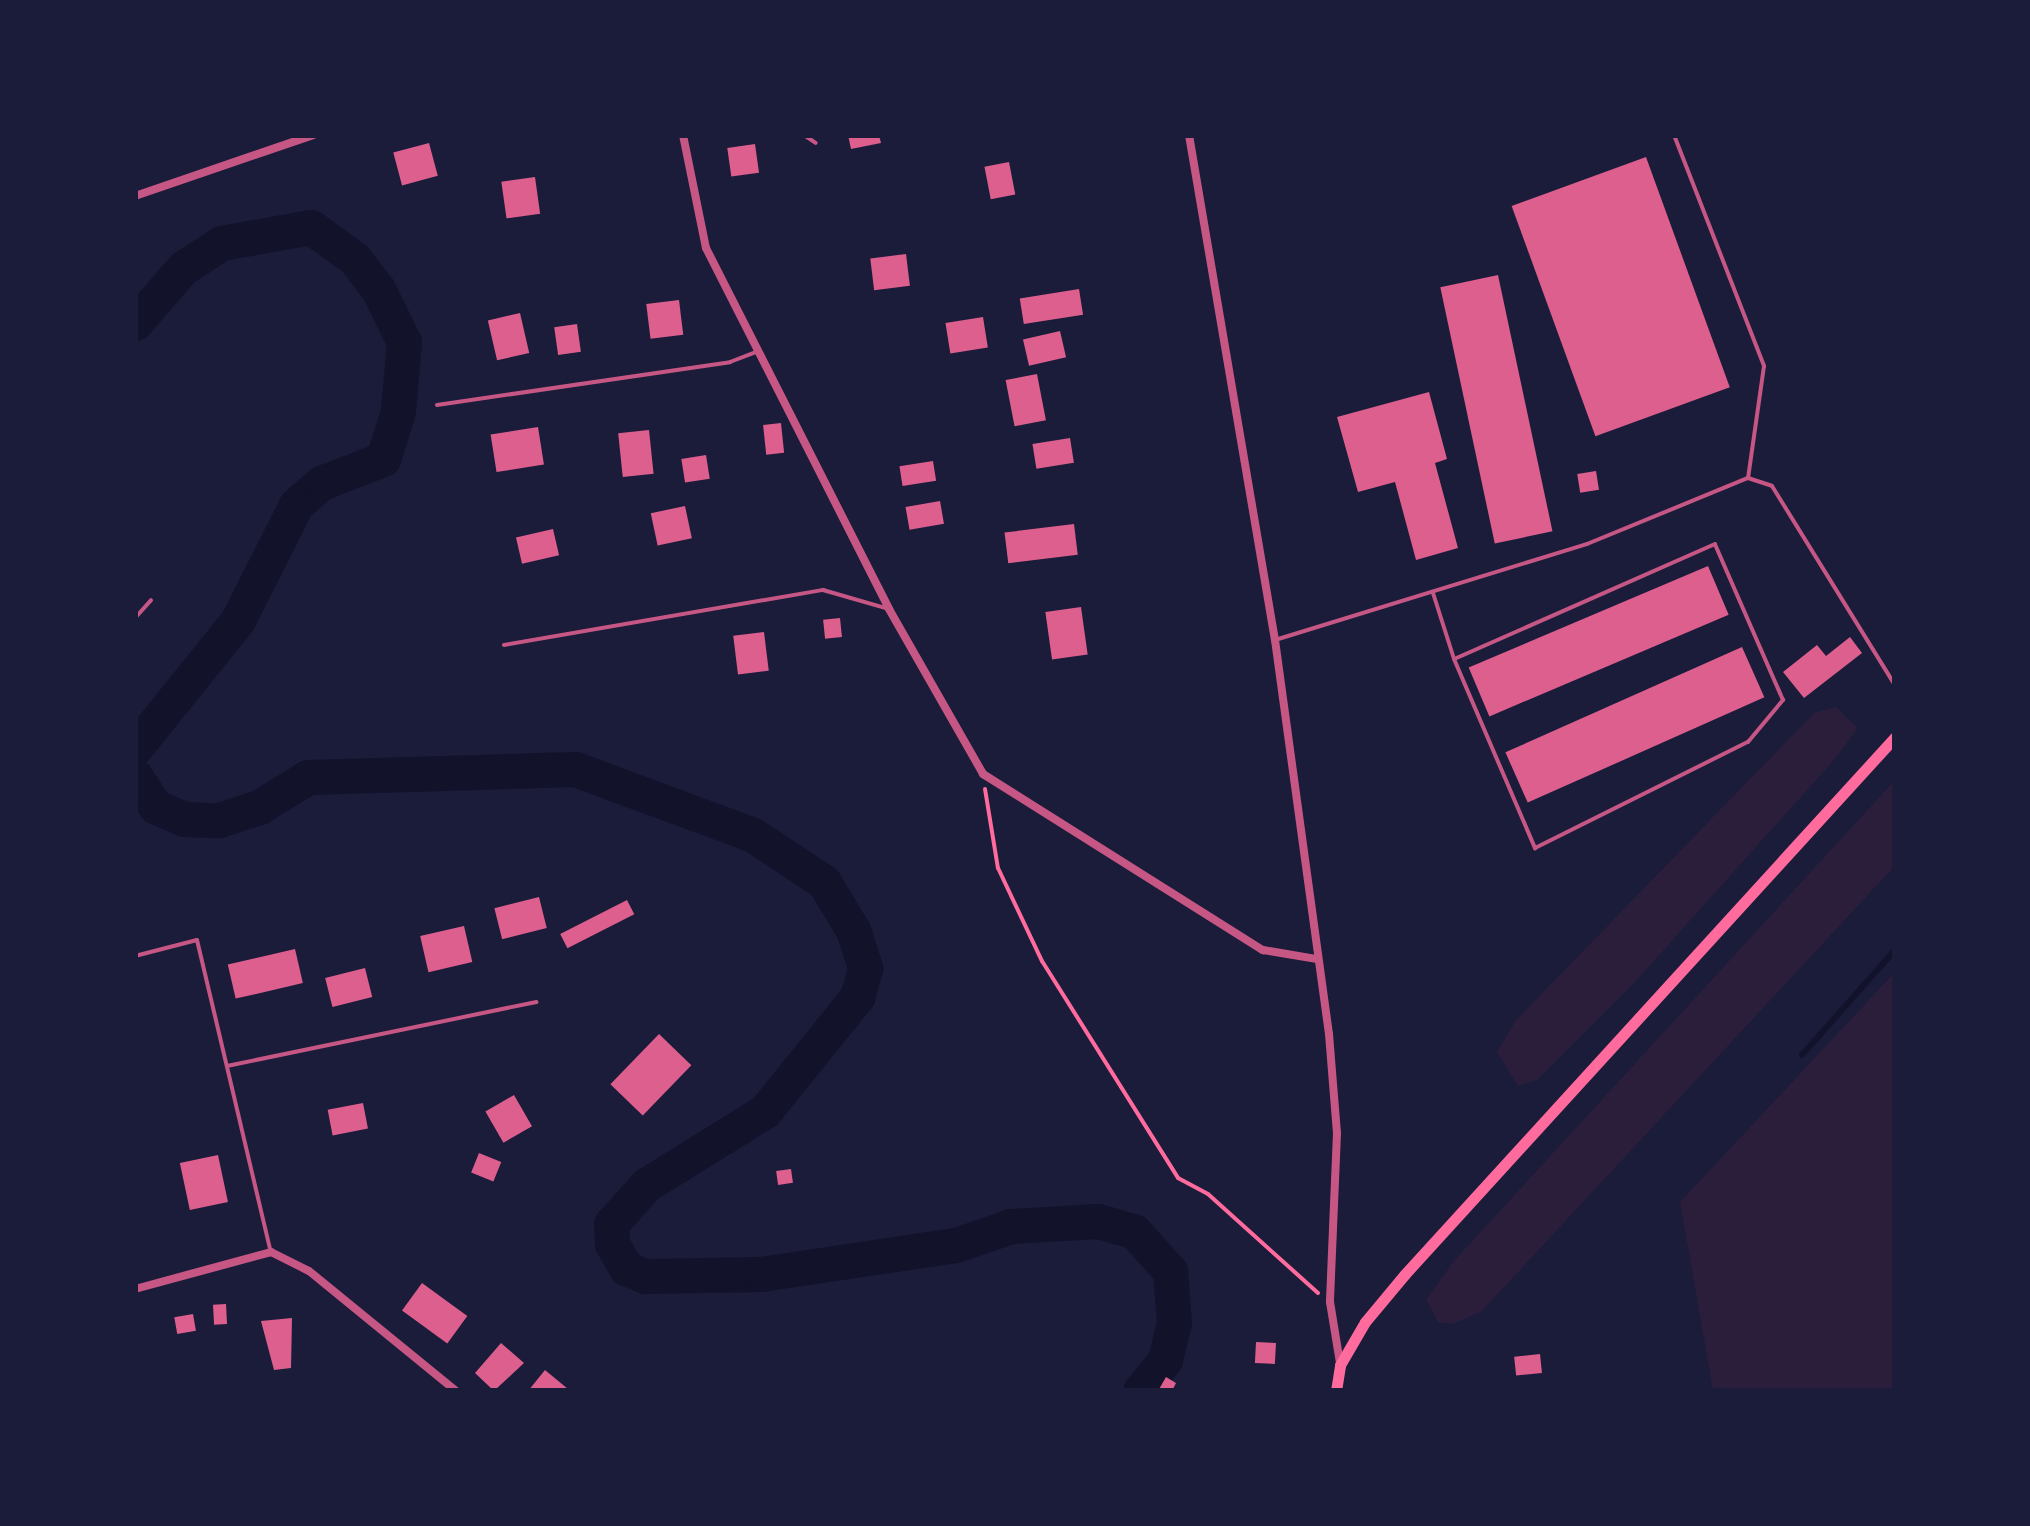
<!DOCTYPE html>
<html>
<head>
<meta charset="utf-8">
<style>
	body { margin:0 }
	#map { position:relative; width:2030px; height:1526px; overflow:hidden; background:#1b1b3a; font-family:Roboto,sans-serif }
	div>[style] { position:absolute }
	[style*='--x'] { left:calc(var(--x)*1px); top:calc(var(--y)*1px); width:calc(var(--w)*1px); rotate:calc(var(--a)*1deg) }
	.green>* { inset:0; background:#2a1e3b }
	.stream>* { height:6px; margin:-3px; padding:0 3px; transform-origin:3px; border-radius:3px; background:#12122b }
	.river>* { height:35px; margin:-17.5px; padding:0 17.5px; transform-origin:17.5px; border-radius:17.5px; background:#12122b }
	.building>* { inset:0; background:#dd5f8e; transform-origin:0 0 }
	.path>* { height:4px; margin:-2px; padding:0 2px; transform-origin:2px; border-radius:2px; background:#ff6b9d }
	.service>* { height:4px; margin:-2px; padding:0 2px; transform-origin:2px; border-radius:2px; background:#c65784 }
	.minor>* { height:8px; margin:-4px; padding:0 4px; transform-origin:4px; border-radius:4px; background:#c65784 }
	.secondary>* { height:11px; margin:-5.5px; padding:0 5.5px; transform-origin:5.5px; border-radius:5.5px; background:#ff6b9d }
	span { translate:-50% -50%; white-space:nowrap; text-align:center; line-height:1.15; -webkit-text-stroke:9px #1b1b3a; paint-order:stroke }
	.frame { position:absolute; inset:0; border:138px solid #1b1b3a; pointer-events:none }
</style>
</head>
<body>
<div id="map">
	<div class="green">
		<div style="clip-path:polygon(1836px 707px,1858px 728px,1835px 759px,1636px 981px,1537px 1080px,1518px 1086px,1497px 1052px,1516px 1020px,1814px 713px)"></div>
		<div style="clip-path:polygon(1895px 780px,1892px 869px,1481px 1312px,1452px 1324px,1438px 1322px,1426px 1300px,1453px 1262px)"></div>
		<div style="clip-path:polygon(1895px 972px,1895px 1391px,1713px 1391px,1680px 1202px)"></div>
	</div>
	<div class="stream">
		<div style="--x:1802;--y:1055;--w:140;--a:-48.5"></div>
	</div>
	<div class="river">
		<div style="--x:135;--y:323;--w:73;--a:-48.9"></div>
		<div style="--x:183;--y:268;--w:45;--a:-33.3"></div>
		<div style="--x:221;--y:243;--w:91;--a:-10.1"></div>
		<div style="--x:311;--y:227;--w:54;--a:36"></div>
		<div style="--x:355;--y:259;--w:38;--a:53"></div>
		<div style="--x:378;--y:289;--w:59;--a:63.9"></div>
		<div style="--x:404;--y:342;--w:69;--a:95"></div>
		<div style="--x:398;--y:411;--w:50;--a:107.4"></div>
		<div style="--x:383;--y:459;--w:66;--a:158.8"></div>
		<div style="--x:321;--y:483;--w:33;--a:139"></div>
		<div style="--x:296;--y:505;--w:129;--a:116.8"></div>
		<div style="--x:238;--y:620;--w:164;--a:128.8"></div>
		<div style="--x:135;--y:776;--w:37;--a:56"></div>
		<div style="--x:156;--y:807;--w:30;--a:23"></div>
		<div style="--x:184;--y:819;--w:35;--a:2"></div>
		<div style="--x:219;--y:820;--w:42;--a:-18"></div>
		<div style="--x:259;--y:807;--w:57;--a:-31.5"></div>
		<div style="--x:308;--y:777;--w:267;--a:-1.7"></div>
		<div style="--x:575;--y:769;--w:190;--a:20.3"></div>
		<div style="--x:753;--y:835;--w:85;--a:33.5"></div>
		<div style="--x:824;--y:882;--w:56;--a:58.9"></div>
		<div style="--x:853;--y:930;--w:40;--a:72"></div>
		<div style="--x:865;--y:968;--w:30;--a:105"></div>
		<div style="--x:857;--y:997;--w:146;--a:128.9"></div>
		<div style="--x:765;--y:1111;--w:140;--a:148.1"></div>
		<div style="--x:646;--y:1185;--w:52;--a:131.9"></div>
		<div style="--x:611;--y:1224;--w:20;--a:87"></div>
		<div style="--x:612;--y:1244;--w:28;--a:60"></div>
		<div style="--x:626;--y:1268;--w:21;--a:23"></div>
		<div style="--x:645;--y:1276;--w:116;--a:-1"></div>
		<div style="--x:761;--y:1274;--w:197;--a:-8.5"></div>
		<div style="--x:956;--y:1245;--w:58;--a:-19.1"></div>
		<div style="--x:1011;--y:1226;--w:87;--a:-3.3"></div>
		<div style="--x:1098;--y:1221;--w:37;--a:16"></div>
		<div style="--x:1134;--y:1231;--w:54;--a:48"></div>
		<div style="--x:1170;--y:1271;--w:52;--a:85.6"></div>
		<div style="--x:1174;--y:1323;--w:38;--a:104"></div>
		<div style="--x:1165;--y:1360;--w:40;--a:129"></div>
	</div>
	<div class="building">
		<div style="clip-path:polygon(848px 135px,879px 135px,881px 143px,851px 149px)"></div>
		<div style="left:429px;top:143px;width:34px;height:37px;rotate:75deg"></div>
		<div style="left:755px;top:144px;width:29px;height:28px;rotate:82deg"></div>
		<div style="left:1646px;top:157px;width:245px;height:143px;rotate:70deg"></div>
		<div style="left:1009px;top:162px;width:33px;height:25px;rotate:79deg"></div>
		<div style="left:535px;top:177px;width:37px;height:34px;rotate:82deg"></div>
		<div style="left:906px;top:254px;width:32px;height:36px;rotate:83deg"></div>
		<div style="left:1498px;top:275px;width:262px;height:59px;rotate:78deg"></div>
		<div style="left:1079px;top:289px;width:26px;height:60px;rotate:81deg"></div>
		<div style="left:679px;top:300px;width:35px;height:33px;rotate:83deg"></div>
		<div style="left:520px;top:313px;width:41px;height:33px;rotate:77deg"></div>
		<div style="left:983px;top:317px;width:31px;height:38px;rotate:81deg"></div>
		<div style="left:577px;top:324px;width:28px;height:23px;rotate:82deg"></div>
		<div style="left:1060px;top:331px;width:27px;height:38px;rotate:77deg"></div>
		<div style="left:1037px;top:374px;width:47px;height:32px;rotate:79deg"></div>
		<div style="clip-path:polygon(1429px 392px,1447px 459px,1435px 463px,1458px 548px,1416px 560px,1395px 482px,1358px 492px,1337px 417px)"></div>
		<div style="left:781px;top:423px;width:30px;height:18px;rotate:84deg"></div>
		<div style="left:538px;top:427px;width:38px;height:48px;rotate:81deg"></div>
		<div style="left:649px;top:430px;width:44px;height:31px;rotate:84deg"></div>
		<div style="left:1070px;top:438px;width:25px;height:38px;rotate:81deg"></div>
		<div style="left:706px;top:455px;width:24px;height:25px;rotate:81deg"></div>
		<div style="left:933px;top:461px;width:20px;height:34px;rotate:81deg"></div>
		<div style="left:1596px;top:471px;width:19px;height:19px;rotate:81deg"></div>
		<div style="left:940px;top:501px;width:23px;height:35px;rotate:80deg"></div>
		<div style="left:685px;top:506px;width:33px;height:35px;rotate:78deg"></div>
		<div style="left:1074px;top:524px;width:31px;height:70px;rotate:83deg"></div>
		<div style="left:553px;top:529px;width:27px;height:38px;rotate:77deg"></div>
		<div style="left:1708px;top:566px;width:53px;height:260px;rotate:67deg"></div>
		<div style="left:1081px;top:607px;width:48px;height:36px;rotate:82deg"></div>
		<div style="left:840px;top:618px;width:19px;height:17px;rotate:84deg"></div>
		<div style="left:764px;top:632px;width:39px;height:31px;rotate:83deg"></div>
		<div style="clip-path:polygon(1850px 637px,1862px 653px,1804px 698px,1783px 672px,1817px 645px,1826px 656px)"></div>
		<div style="left:1742px;top:647px;width:55px;height:259px;rotate:66deg"></div>
		<div style="left:539px;top:897px;width:32px;height:46px;rotate:76deg"></div>
		<div style="left:627px;top:900px;width:16px;height:75px;rotate:63deg"></div>
		<div style="left:464px;top:926px;width:37px;height:45px;rotate:77deg"></div>
		<div style="left:295px;top:949px;width:35px;height:69px;rotate:77deg"></div>
		<div style="left:365px;top:968px;width:30px;height:41px;rotate:76deg"></div>
		<div style="left:659px;top:1034px;width:45px;height:70px;rotate:44deg"></div>
		<div style="left:514px;top:1095px;width:36px;height:33px;rotate:60deg"></div>
		<div style="left:363px;top:1103px;width:26px;height:36px;rotate:79deg"></div>
		<div style="left:479px;top:1153px;width:24px;height:21px;rotate:22deg"></div>
		<div style="left:218px;top:1155px;width:48px;height:39px;rotate:78deg"></div>
		<div style="left:791px;top:1169px;width:14px;height:15px;rotate:82deg"></div>
		<div style="left:422px;top:1283px;width:56px;height:34px;rotate:36deg"></div>
		<div style="left:226px;top:1304px;width:20px;height:13px;rotate:87deg"></div>
		<div style="left:193px;top:1314px;width:17px;height:19px;rotate:80deg"></div>
		<div style="clip-path:polygon(292px 1318px,291px 1368px,274px 1370px,261px 1321px)"></div>
		<div style="left:1256px;top:1342px;width:20px;height:21px;rotate:3deg"></div>
		<div style="clip-path:polygon(501px 1343px,524px 1363px,494px 1391px,475px 1373px)"></div>
		<div style="left:1540px;top:1354px;width:19px;height:26px;rotate:84deg"></div>
		<div style="clip-path:polygon(545px 1370px,568px 1389px,566px 1391px,528px 1391px)"></div>
		<div style="clip-path:polygon(1166px 1377px,1176px 1383px,1172px 1391px,1158px 1391px)"></div>
	</div>
	<div class="path">
		<div style="--x:985;--y:789;--w:80;--a:80.7"></div>
		<div style="--x:998;--y:868;--w:103;--a:64.7"></div>
		<div style="--x:1042;--y:961;--w:256;--a:57.9"></div>
		<div style="--x:1178;--y:1178;--w:34;--a:28"></div>
		<div style="--x:1208;--y:1194;--w:148;--a:42"></div>
	</div>
	<div class="service">
		<div style="--x:804;--y:135;--w:14;--a:34"></div>
		<div style="--x:1674;--y:135;--w:248;--a:68.7"></div>
		<div style="--x:1764;--y:366;--w:113;--a:98.1"></div>
		<div style="--x:437;--y:405;--w:296;--a:-8.3"></div>
		<div style="--x:730;--y:362;--w:31;--a:-21"></div>
		<div style="--x:1433;--y:593;--w:69;--a:72.3"></div>
		<div style="--x:1454;--y:659;--w:206;--a:66.8"></div>
		<div style="--x:1535;--y:848;--w:238;--a:-26.5"></div>
		<div style="--x:1748;--y:742;--w:55;--a:-50.2"></div>
		<div style="--x:1783;--y:700;--w:170;--a:-113.6"></div>
		<div style="--x:1715;--y:544;--w:285;--a:156.2"></div>
		<div style="--x:135;--y:618;--w:24;--a:-48"></div>
		<div style="--x:1275;--y:640;--w:326;--a:-17.1"></div>
		<div style="--x:1587;--y:544;--w:174;--a:-22.3"></div>
		<div style="--x:1748;--y:478;--w:25;--a:18"></div>
		<div style="--x:1772;--y:486;--w:234;--a:58.3"></div>
		<div style="--x:504;--y:645;--w:324;--a:-9.8"></div>
		<div style="--x:823;--y:590;--w:69;--a:16.1"></div>
		<div style="--x:135;--y:956;--w:64;--a:-14.5"></div>
		<div style="--x:197;--y:940;--w:321;--a:76.7"></div>
		<div style="--x:227;--y:1066;--w:316;--a:-11.7"></div>
	</div>
	<div class="minor">
		<div style="--x:683;--y:135;--w:115;--a:78.5"></div>
		<div style="--x:706;--y:248;--w:405;--a:63.1"></div>
		<div style="--x:889;--y:609;--w:190;--a:60.3"></div>
		<div style="--x:983;--y:774;--w:331;--a:32.2"></div>
		<div style="--x:1263;--y:950;--w:55;--a:9.5"></div>
		<div style="--x:1189;--y:135;--w:512;--a:80.34"></div>
		<div style="--x:1275;--y:640;--w:398;--a:82.2"></div>
		<div style="--x:1329;--y:1034;--w:99;--a:85.4"></div>
		<div style="--x:1337;--y:1133;--w:169;--a:92.4"></div>
		<div style="--x:1330;--y:1302;--w:62;--a:80.7"></div>
		<div style="--x:135;--y:196;--w:188;--a:-18.9"></div>
		<div style="--x:135;--y:1289;--w:141;--a:-15.2"></div>
		<div style="--x:271;--y:1252;--w:42;--a:26.6"></div>
		<div style="--x:309;--y:1271;--w:190;--a:39.2"></div>
	</div>
	<div class="secondary">
		<div style="--x:1336;--y:1391;--w:26;--a:-81"></div>
		<div style="--x:1340;--y:1365;--w:50;--a:-59.8"></div>
		<div style="--x:1365;--y:1322;--w:62;--a:-50.2"></div>
		<div style="--x:1405;--y:1274;--w:727;--a:-47.62"></div>
	</div>
	<div class="frame"></div>
</div>
</body>
</html>
